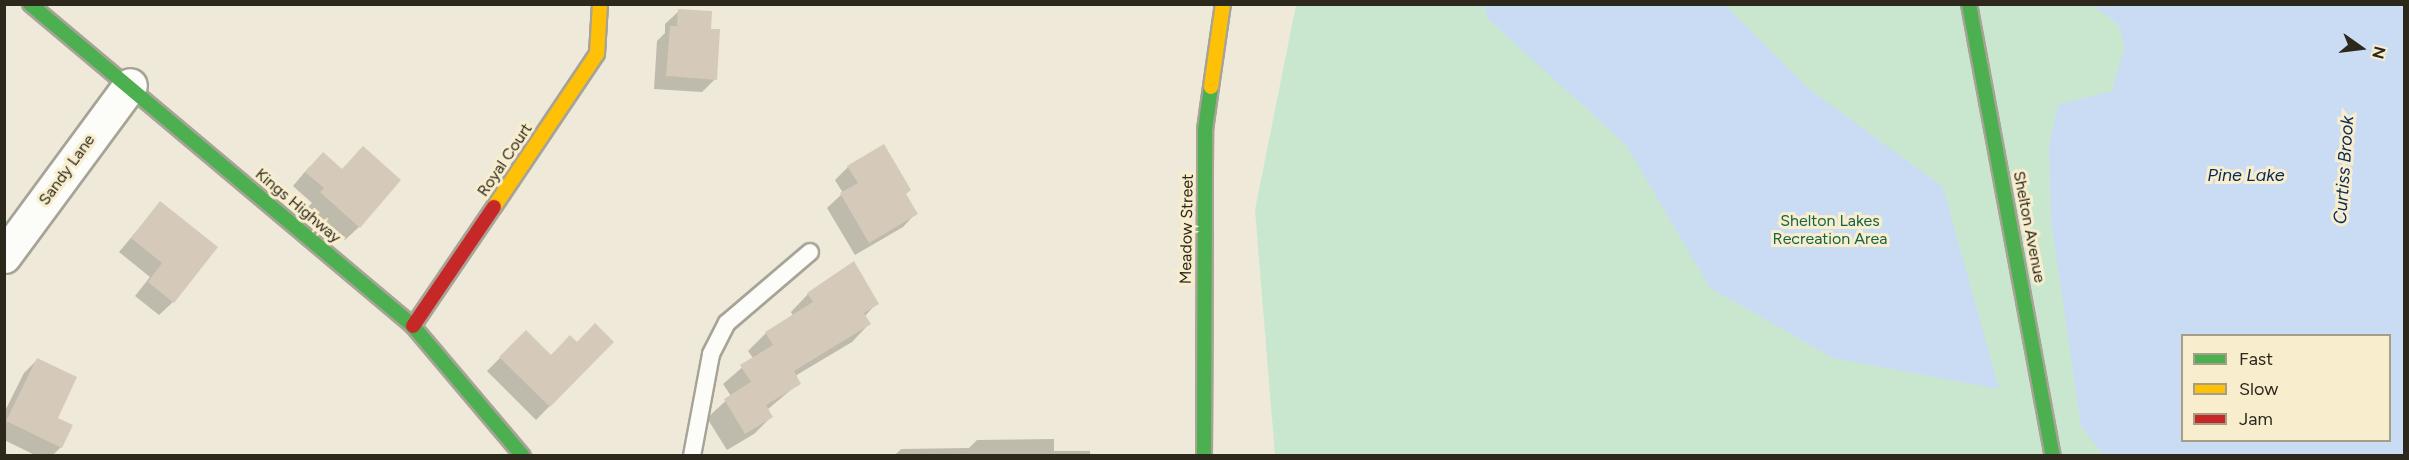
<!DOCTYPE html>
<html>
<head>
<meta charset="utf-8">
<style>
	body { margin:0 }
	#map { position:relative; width:2409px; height:460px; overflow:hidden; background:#eee9d8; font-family:Figtree,sans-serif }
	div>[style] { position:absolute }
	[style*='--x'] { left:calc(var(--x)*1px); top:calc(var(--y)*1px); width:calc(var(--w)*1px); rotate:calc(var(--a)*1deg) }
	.green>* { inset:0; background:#c9e7cf }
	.water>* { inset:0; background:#cadcf3 }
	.shadow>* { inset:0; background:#0003 }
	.building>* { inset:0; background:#d5caba }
	.roads { filter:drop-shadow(2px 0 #a7a396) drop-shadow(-2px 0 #a7a396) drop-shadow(0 2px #a7a396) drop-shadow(0 -2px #a7a396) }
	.lane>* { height:16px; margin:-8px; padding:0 8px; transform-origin:8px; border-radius:8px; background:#fcfcf9 }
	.street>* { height:33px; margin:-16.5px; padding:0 16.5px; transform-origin:16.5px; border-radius:16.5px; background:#fcfcf9 }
	.fast>* { height:14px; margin:-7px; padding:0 7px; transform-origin:7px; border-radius:7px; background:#4caf50 }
	.slow>* { height:14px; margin:-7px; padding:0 7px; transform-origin:7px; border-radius:7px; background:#ffc107 }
	.jam>* { height:14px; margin:-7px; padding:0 7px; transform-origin:7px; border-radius:7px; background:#c62828 }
	span { translate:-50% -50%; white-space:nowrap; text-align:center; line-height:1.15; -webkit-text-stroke:6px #f8eece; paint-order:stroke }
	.street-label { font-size:16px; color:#2c281c }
	.park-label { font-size:16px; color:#156446 }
	.water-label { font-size:18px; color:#082a56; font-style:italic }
	.frame { position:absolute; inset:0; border:6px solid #2c281c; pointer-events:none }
	.legend { position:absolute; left:2181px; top:334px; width:210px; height:108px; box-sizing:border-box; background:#f8eece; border:2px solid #a69f87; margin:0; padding:8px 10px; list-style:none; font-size:18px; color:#2c281c }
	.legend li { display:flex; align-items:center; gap:12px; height:30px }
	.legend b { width:30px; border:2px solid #a69f87 }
	.north { position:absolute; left:2331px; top:18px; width:60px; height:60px; -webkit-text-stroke:4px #f8eece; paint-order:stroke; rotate:104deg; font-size:16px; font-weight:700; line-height:24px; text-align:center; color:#2c281c }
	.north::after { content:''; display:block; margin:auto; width:21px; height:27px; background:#2c281c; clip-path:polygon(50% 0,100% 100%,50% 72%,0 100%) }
</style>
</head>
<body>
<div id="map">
	<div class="green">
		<div style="clip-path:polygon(evenodd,1296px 5px,2404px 5px,2404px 455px,1275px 455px,1255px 210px,1296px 5px,2182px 336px,2390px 336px,2390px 440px,2182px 440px,2182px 336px)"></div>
	</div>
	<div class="water">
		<div style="clip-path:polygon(1484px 5px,1725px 5px,1809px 89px,1943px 187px,1999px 389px,1833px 358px,1710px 288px,1626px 145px,1488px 19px)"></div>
		<div style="clip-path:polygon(evenodd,2093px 5px,2404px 5px,2404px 455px,2103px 455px,2081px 426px,2051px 221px,2049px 145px,2058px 105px,2112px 91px,2124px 48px,2120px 26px,2093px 5px,2182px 336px,2390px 336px,2390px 440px,2182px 440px,2182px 336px)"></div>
	</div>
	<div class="shadow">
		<div style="clip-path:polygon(679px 11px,710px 30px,715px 79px,702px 92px,654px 89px,657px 41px,665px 33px,665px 24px)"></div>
		<div style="clip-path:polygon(309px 167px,341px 171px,359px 227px,345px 240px,308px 207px,312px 203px,293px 186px)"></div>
		<div style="clip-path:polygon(848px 167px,905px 195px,916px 213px,903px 227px,855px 255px,827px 208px,843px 193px,835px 180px)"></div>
		<div style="clip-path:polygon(160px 203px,173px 302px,159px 315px,135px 296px,150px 277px,119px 252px)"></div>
		<div style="clip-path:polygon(808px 294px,877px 303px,865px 316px,869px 324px,852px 342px,795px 376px,799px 383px,767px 410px,771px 417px,754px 434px,727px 450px,707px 418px,731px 396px,723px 384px,753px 358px,748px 351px,766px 333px,793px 316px,791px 312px)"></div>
		<div style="clip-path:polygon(526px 332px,551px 357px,577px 344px,612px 342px,536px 420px,487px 371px)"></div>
		<div style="clip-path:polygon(37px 360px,61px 447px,52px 456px,37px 456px,4px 440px,4px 413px,24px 373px)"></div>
		<div style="clip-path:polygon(1054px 439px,1054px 451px,1090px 451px,1090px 456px,894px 456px,901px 449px,969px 448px,977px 440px)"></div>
	</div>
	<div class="building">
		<div style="clip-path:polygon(678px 9px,712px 11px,711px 29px,720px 29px,717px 80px,666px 76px,670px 26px,677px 26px)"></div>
		<div style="clip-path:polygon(884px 144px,911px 190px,906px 194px,918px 214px,869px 243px,840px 193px,858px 183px,847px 166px)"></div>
		<div style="clip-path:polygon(363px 146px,401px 180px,360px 228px,320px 192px,324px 188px,305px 172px,323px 152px,342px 169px)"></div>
		<div style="clip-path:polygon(160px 201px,218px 247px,174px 303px,148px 282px,162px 263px,131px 238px)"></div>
		<div style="clip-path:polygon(854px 261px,879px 304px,864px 313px,871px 324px,794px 371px,801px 384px,766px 405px,773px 417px,745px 434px,724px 399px,751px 382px,740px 365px,773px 345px,765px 332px,813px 302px,807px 293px)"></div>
		<div style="clip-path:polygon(595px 323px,614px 342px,550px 407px,499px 357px,526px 330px,551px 355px,570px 335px,577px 342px)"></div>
		<div style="clip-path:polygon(37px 358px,77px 377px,58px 418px,73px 425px,62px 448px,6px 421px)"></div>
	</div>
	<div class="roads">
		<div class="lane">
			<div style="--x:692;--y:456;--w:104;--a:-79.4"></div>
			<div style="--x:711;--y:354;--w:35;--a:-63"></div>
			<div style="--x:727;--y:323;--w:109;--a:-40.5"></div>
		</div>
		<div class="street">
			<div style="--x:4;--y:256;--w:212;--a:-53.6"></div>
		</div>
		<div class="fast">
			<div style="--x:30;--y:4;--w:500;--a:40.05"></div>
			<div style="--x:413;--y:326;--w:170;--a:49.8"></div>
			<div style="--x:1969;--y:4;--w:460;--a:79.5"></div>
			<div style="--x:1204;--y:456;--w:326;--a:-89.8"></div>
			<div style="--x:1205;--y:130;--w:43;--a:-82.1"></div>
		</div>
		<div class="slow">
			<div style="--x:1211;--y:87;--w:84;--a:-81.8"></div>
			<div style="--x:494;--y:207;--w:184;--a:-56.1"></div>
			<div style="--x:597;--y:54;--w:50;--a:-86.6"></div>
		</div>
		<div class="jam">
			<div style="--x:413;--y:326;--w:144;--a:-55.8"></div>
		</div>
	</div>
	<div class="street-label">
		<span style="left:505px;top:160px;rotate:-56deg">Royal Court</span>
		<span style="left:67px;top:170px;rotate:-54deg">Sandy Lane</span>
		<span style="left:298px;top:206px;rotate:40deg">Kings Highway</span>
		<span style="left:2029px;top:227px;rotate:79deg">Shelton Avenue</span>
		<span style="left:1187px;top:229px;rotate:-89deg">Meadow Street</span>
	</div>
	<div class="park-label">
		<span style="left:1830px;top:230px">Shelton Lakes<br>Recreation Area</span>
	</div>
	<div class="water-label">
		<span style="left:2344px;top:170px;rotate:-86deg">Curtiss Brook</span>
		<span style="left:2246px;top:175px">Pine Lake</span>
	</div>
	<div class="frame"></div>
	<ul class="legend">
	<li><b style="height:8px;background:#4caf50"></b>Fast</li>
	<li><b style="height:8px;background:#ffc107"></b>Slow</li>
	<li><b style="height:8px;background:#c62828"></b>Jam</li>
	</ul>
	<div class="north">N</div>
</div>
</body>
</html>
